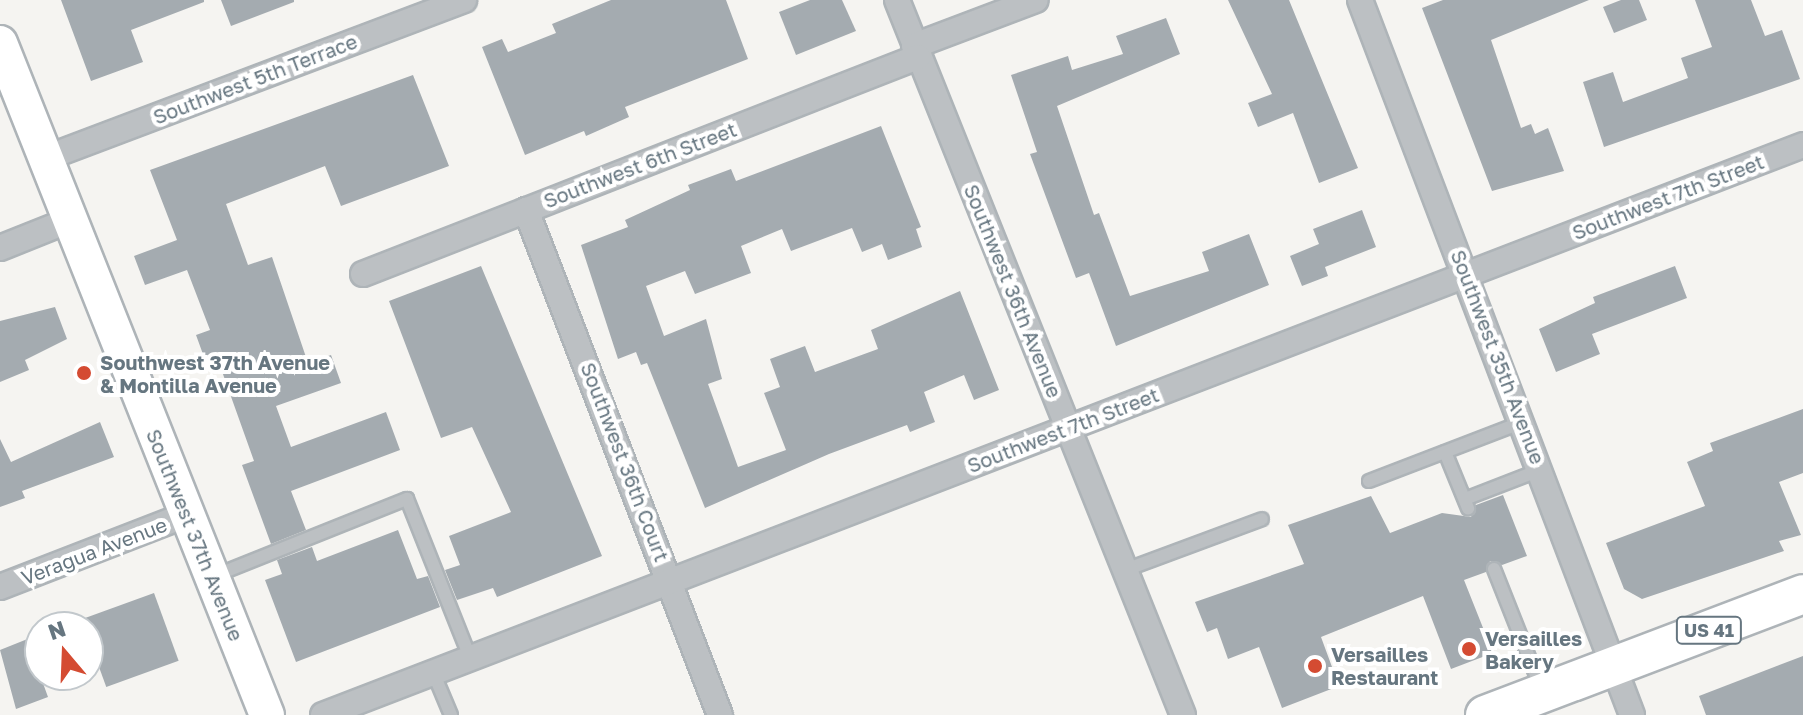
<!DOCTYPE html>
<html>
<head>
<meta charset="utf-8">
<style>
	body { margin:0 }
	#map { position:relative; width:1803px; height:715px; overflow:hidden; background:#f5f4f1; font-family:"Golos Text",sans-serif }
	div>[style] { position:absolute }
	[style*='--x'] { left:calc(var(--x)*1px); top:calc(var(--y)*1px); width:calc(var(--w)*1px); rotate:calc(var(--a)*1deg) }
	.building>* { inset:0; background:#a4abb0; transform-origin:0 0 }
	.roads { filter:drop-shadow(2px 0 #aeb4b8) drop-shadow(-2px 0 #aeb4b8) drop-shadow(0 2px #aeb4b8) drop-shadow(0 -2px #aeb4b8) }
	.lane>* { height:12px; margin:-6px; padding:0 6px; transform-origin:6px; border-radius:6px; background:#bcc0c3 }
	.street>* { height:24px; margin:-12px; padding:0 12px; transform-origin:12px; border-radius:12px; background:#bcc0c3 }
	.secondary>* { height:34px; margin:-17px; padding:0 17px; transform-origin:17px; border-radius:17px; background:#fff }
	.primary>* { height:38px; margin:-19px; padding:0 19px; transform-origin:19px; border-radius:19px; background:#fff }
	.dots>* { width:22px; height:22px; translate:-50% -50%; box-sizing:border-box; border:4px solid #fff; border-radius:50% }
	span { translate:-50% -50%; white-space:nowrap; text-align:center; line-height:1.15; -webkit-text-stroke:8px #fff; paint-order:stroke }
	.shield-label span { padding:2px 6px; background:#fff; border:2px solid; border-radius:6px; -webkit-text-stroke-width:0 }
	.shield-label { font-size:18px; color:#667680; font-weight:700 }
	.street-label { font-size:20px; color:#667680 }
	.poi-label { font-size:20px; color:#667680; font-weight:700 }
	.left { translate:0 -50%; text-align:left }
	.north { position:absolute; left:24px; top:611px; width:80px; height:80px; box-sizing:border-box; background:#fff; border:2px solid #c2c8cc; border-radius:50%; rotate:341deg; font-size:22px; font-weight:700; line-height:32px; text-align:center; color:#667680 }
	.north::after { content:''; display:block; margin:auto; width:28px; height:36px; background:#d44b32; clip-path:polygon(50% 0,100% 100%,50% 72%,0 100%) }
</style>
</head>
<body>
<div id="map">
	<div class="building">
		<div style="clip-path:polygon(61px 0,204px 0,204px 2px,131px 30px,143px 62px,91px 81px)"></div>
		<div style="clip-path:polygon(221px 0,294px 0,294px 2px,231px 26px)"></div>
		<div style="clip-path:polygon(611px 0,726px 0,748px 59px,625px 107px,629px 117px,586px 136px,584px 131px,525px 155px,482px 47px,502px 39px,508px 52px,556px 33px,552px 24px)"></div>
		<div style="clip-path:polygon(810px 0,842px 0,856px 31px,796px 55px,779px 12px)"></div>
		<div style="clip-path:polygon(1228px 0,1289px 0,1358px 168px,1319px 183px,1293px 113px,1258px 127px,1248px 103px,1272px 94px)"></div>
		<div style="clip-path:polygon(1443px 0,1589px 0,1491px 40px,1521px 128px,1531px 124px,1535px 134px,1548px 128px,1564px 171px,1492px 191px,1422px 8px)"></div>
		<div style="clip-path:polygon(1621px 0,1639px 0,1647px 20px,1614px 33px,1603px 7px)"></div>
		<div style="clip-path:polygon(1695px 0,1751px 0,1765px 36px,1782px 30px,1800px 79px,1604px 147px,1583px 82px,1613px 72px,1623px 102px,1688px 78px,1681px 58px,1712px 47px)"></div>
		<div style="clip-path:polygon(1166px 18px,1180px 54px,1057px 106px,1094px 215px,1099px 213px,1130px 296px,1209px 271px,1202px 252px,1249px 234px,1269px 285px,1116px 346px,1089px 273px,1076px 278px,1030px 154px,1037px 152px,1011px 75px,1068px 56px,1072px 70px,1123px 54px,1116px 36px)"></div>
		<div style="clip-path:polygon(413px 75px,449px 166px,341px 206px,325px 166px,226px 204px,248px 265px,272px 257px,308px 363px,331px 355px,341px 383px,276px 406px,291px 447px,386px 412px,400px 450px,291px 491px,306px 530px,271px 544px,242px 465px,254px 461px,219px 363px,208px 368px,196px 335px,210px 330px,187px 270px,145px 285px,134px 256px,177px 240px,150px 170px)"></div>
		<div style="clip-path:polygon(881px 126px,921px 227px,916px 229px,922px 247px,888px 260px,882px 244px,862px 252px,852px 228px,791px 251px,782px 229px,741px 246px,751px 273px,695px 294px,685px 271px,646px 286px,664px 336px,706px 319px,722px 379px,708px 384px,738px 467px,786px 450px,764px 393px,780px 387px,770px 359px,805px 346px,815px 372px,878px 349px,871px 330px,960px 291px,999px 390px,974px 400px,964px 375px,924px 392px,935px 422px,910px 432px,907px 425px,829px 454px,705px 508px,647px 363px,641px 365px,636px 352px,618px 359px,581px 245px,628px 227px,625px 220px,690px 190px,688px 185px,731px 169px,736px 181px)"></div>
		<div style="clip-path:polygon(1362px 210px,1376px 247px,1325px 267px,1328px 276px,1302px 286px,1290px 256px,1319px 244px,1313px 229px)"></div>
		<div style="clip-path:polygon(481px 266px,602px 556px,497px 597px,493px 588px,457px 600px,445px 570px,460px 565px,449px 536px,511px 512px,472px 427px,441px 438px,389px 301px)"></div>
		<div style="clip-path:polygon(1675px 266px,1687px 298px,1592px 334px,1600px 354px,1556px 372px,1539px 329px,1595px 303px,1593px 297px)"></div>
		<div style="clip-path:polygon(55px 307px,67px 339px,25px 360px,29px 370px,0 382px,0 321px)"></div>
		<div style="clip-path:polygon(1803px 409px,1803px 473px,1779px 482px,1801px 535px,1779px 541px,1784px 551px,1642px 599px,1624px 589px,1606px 543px,1705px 506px,1687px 462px,1713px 451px,1710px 443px)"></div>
		<div style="clip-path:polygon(100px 422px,114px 457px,22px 491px,25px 498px,0 507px,0 439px,11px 462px)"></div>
		<div style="clip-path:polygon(1503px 495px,1527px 556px,1502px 565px,1490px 561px,1486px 572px,1464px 580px,1493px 653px,1451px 669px,1423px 596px,1321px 637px,1339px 686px,1282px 708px,1259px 647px,1228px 659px,1217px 628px,1207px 632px,1195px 602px,1304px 564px,1288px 525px,1371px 496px,1390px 533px,1442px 513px,1471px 517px,1476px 505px)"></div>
		<div style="clip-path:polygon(398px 530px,417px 579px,428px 576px,440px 607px,296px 662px,265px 580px,282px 574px,277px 560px,312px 547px,317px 561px)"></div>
		<div style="left:154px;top:593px;width:72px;height:77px;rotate:70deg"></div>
		<div style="clip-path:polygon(40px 634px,40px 675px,48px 697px,16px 709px,0 650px)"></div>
		<div style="clip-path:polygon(1803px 656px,1803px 715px,1706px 715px,1699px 696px)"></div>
	</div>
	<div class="roads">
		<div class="lane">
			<div style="--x:1445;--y:452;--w:61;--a:67.7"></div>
			<div style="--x:1369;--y:481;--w:165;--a:-21"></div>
			<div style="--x:1465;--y:499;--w:80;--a:-21.1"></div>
			<div style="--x:1494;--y:569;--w:128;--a:68.4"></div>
			<div style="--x:1125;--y:570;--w:146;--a:-20.4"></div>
			<div style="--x:214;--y:576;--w:208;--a:-21.8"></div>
			<div style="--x:407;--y:499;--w:170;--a:68.3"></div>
			<div style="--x:433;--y:672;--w:47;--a:67.3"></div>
		</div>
		<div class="street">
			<div style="--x:897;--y:0;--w:770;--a:68.2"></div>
			<div style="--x:1360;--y:0;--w:765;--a:69.17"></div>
			<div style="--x:914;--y:46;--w:130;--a:-20.7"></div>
			<div style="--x:46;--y:158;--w:447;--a:-20.7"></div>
			<div style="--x:526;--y:210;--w:541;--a:68.99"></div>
			<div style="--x:0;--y:248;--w:75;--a:-21.8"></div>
			<div style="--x:363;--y:274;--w:596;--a:-21.36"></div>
			<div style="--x:0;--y:587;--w:202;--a:-21.2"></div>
			<div style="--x:323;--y:715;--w:1586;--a:-21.06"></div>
		</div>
		<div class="secondary">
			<div style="--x:0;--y:43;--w:723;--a:68.33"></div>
		</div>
		<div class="primary">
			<div style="--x:1485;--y:715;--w:340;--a:-20.8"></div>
		</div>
	</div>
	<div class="dots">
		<div style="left:84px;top:373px;background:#d44b32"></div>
		<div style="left:1469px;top:649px;background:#d44b32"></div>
		<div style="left:1315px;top:666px;background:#d44b32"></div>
	</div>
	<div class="shield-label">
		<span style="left:1709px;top:630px">US 41</span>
	</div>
	<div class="street-label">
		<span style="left:255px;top:79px;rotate:-21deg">Southwest 5th Terrace</span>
		<span style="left:640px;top:165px;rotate:-21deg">Southwest 6th Street</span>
		<span style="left:1668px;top:197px;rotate:-21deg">Southwest 7th Street</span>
		<span style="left:1013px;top:291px;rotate:68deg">Southwest 36th Avenue</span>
		<span style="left:1498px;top:357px;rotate:69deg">Southwest 35th Avenue</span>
		<span style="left:1063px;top:430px;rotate:-21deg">Southwest 7th Street</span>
		<span style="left:625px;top:462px;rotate:69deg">Southwest 36th Court</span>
		<span style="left:195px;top:535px;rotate:68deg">Southwest 37th Avenue</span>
		<span style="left:94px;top:551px;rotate:-21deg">Veragua Avenue</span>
	</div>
	<div class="poi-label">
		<span class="left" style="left:100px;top:374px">Southwest 37th Avenue<br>&amp; Montilla Avenue</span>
		<span class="left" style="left:1485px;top:650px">Versailles<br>Bakery</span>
		<span class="left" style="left:1331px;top:666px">Versailles<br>Restaurant</span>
	</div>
	<div class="north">N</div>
</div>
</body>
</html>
